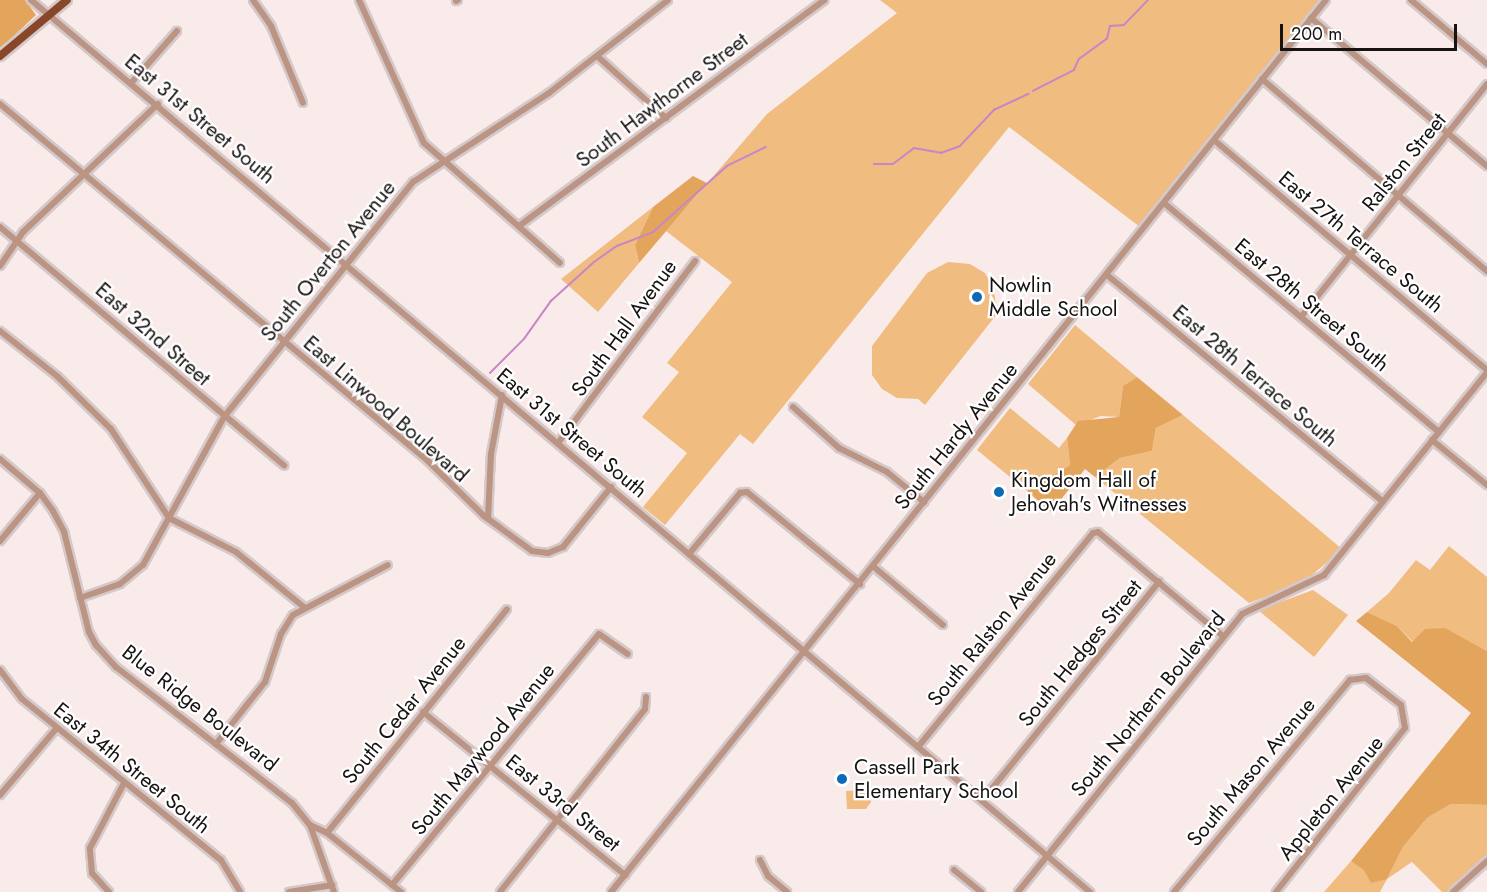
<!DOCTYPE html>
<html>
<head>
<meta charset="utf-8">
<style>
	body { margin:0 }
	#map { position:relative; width:1487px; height:892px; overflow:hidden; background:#f9ebea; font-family:Jost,sans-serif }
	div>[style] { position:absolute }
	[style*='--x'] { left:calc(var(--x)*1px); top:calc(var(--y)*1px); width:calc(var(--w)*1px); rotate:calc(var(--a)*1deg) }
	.green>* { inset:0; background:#f0bc80 }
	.forest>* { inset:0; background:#e3a55b }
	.stream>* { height:1.5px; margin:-0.75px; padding:0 0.75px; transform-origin:0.75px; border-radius:0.75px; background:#c786c6 }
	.roads { filter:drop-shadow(2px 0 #d5c8c8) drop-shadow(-2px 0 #d5c8c8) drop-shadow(0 2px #d5c8c8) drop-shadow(0 -2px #d5c8c8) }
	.minor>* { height:6px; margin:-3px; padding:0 3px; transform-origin:3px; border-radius:3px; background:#bb9483 }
	.major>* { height:8px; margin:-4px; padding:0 4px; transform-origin:4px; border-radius:4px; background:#894729 }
	.dots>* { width:16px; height:16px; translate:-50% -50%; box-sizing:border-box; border:3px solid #fff; border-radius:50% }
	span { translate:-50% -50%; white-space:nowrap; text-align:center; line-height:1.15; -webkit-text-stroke:4.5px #fff; paint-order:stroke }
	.street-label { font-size:21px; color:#171313 }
	.poi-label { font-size:21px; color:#171313 }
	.left { translate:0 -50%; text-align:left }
	.scale { position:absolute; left:1280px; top:24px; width:177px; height:27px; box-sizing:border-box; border:3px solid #171313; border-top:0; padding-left:8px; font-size:18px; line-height:21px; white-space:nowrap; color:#171313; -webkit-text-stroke:4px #fff; paint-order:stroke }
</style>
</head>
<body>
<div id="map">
	<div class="green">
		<div style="clip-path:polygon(880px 0,1322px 0,1140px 227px,1009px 127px,753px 444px,740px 434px,665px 525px,643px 507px,687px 453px,642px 417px,679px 372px,667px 363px,732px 282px,666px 231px,767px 114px,897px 13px)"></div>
		<div style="clip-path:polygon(653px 207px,635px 245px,639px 263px,598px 312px,561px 279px)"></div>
		<div style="clip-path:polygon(948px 262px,970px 264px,985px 273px,994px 290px,997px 314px,925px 405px,918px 399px,897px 398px,882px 389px,872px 375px,872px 346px,927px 273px)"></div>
		<div style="clip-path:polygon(1075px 325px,1137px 377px,1123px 386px,1119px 417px,1101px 416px,1076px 425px,1028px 384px)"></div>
		<div style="clip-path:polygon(1010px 408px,1059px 448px,1067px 438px,1070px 465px,1027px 491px,977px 450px)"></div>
		<div style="clip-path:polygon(1183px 415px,1342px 549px,1303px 583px,1249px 603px,1095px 477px,1120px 458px,1152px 451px,1156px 428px)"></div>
		<div style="clip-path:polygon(1449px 546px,1487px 577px,1487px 651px,1444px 628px,1413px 642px,1397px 626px,1367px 612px,1389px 593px,1416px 560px,1430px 570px)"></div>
		<div style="clip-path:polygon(1313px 590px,1348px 615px,1314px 657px,1258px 610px)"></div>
		<div style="clip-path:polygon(870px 790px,871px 802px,866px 809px,847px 809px,846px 791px)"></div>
		<div style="clip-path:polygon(1451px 804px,1487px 805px,1487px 855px,1447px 892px,1442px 892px,1412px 862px,1387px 879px,1380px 892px,1324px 892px,1351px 861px,1387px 879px,1403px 847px,1427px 818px)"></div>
	</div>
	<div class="forest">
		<div style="clip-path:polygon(0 0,25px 0,36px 15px,0 49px)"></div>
		<div style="clip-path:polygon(693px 176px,707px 183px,639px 263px,635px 245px,653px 207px)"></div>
		<div style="clip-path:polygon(1137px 377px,1183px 415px,1156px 428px,1152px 451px,1120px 458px,1095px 477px,1085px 469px,1051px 512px,1027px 491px,1070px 465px,1067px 438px,1078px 421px,1119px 417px,1123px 386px)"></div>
		<div style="clip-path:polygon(1367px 612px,1397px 626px,1412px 642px,1425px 629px,1445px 628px,1487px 651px,1487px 805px,1451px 804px,1427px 818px,1403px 847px,1387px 879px,1371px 883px,1364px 870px,1351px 861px,1471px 713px,1356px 621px)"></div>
	</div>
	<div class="stream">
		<div style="--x:1033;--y:91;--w:46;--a:-27.1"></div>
		<div style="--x:1074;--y:70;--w:12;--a:-66"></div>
		<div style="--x:1079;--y:59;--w:34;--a:-36"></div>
		<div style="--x:1107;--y:39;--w:13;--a:-77"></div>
		<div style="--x:1110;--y:26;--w:14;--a:-4"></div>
		<div style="--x:1124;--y:25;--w:35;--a:-46"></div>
		<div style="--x:874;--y:164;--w:19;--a:0"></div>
		<div style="--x:893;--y:164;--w:26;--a:-37"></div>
		<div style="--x:914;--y:148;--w:27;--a:10"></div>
		<div style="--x:941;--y:153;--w:20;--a:-20"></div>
		<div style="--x:960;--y:146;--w:50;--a:-46.6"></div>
		<div style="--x:994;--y:110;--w:38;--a:-25"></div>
		<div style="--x:490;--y:373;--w:48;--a:-45"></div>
		<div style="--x:524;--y:339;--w:47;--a:-54.6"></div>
		<div style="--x:551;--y:301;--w:58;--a:-42.2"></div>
		<div style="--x:594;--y:262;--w:28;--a:-35"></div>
		<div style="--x:617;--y:246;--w:39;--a:-21"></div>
		<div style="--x:653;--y:232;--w:99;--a:-41.7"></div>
		<div style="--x:727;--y:166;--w:43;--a:-26"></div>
	</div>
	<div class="roads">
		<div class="minor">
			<div style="--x:31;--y:0;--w:1385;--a:40.11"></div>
			<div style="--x:253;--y:0;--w:32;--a:55"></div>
			<div style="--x:271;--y:26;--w:83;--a:67.4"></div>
			<div style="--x:359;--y:0;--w:157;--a:65.6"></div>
			<div style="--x:424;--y:143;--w:181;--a:41.4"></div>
			<div style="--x:1411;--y:0;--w:99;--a:40.1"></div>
			<div style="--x:456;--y:1;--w:2;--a:-27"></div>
			<div style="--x:1311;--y:18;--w:230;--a:40.1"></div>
			<div style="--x:597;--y:56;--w:93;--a:41.9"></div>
			<div style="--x:1262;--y:79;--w:296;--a:40.5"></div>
			<div style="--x:132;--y:82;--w:68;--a:-48.6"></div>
			<div style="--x:0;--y:104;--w:557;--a:39.83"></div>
			<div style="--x:428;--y:461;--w:78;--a:44.5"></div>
			<div style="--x:484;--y:516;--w:59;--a:36.1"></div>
			<div style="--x:532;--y:551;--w:16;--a:7"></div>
			<div style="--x:548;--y:553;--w:16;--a:-22"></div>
			<div style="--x:563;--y:547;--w:77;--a:-51.3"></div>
			<div style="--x:1214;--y:140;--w:357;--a:40.1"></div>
			<div style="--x:1164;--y:203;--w:358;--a:39.8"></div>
			<div style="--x:519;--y:226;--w:380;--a:-36.5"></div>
			<div style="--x:0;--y:227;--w:371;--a:40"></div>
			<div style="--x:0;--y:266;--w:41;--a:-55.9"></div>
			<div style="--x:23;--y:232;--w:186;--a:-43.5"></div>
			<div style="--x:1107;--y:275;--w:357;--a:39.4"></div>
			<div style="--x:1301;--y:317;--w:298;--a:-51.4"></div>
			<div style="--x:0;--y:331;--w:74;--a:38.4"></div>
			<div style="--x:58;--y:377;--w:74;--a:44.5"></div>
			<div style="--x:111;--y:429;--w:106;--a:56.9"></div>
			<div style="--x:169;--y:518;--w:75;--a:26.9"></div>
			<div style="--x:236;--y:552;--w:87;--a:39"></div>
			<div style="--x:793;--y:407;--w:62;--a:41.7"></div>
			<div style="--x:839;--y:448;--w:54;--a:26.6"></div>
			<div style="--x:887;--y:472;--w:48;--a:39"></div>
			<div style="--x:1432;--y:440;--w:71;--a:39.3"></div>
			<div style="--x:558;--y:443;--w:228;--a:-53"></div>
			<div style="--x:0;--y:459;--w:52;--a:40.4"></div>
			<div style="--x:40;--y:493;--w:22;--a:54"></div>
			<div style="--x:53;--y:511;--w:24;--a:62"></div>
			<div style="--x:64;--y:532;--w:103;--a:76"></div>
			<div style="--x:89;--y:632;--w:15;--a:62"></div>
			<div style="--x:96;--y:645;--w:30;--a:48"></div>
			<div style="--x:116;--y:667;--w:222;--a:37.7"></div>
			<div style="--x:292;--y:803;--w:28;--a:51"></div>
			<div style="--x:310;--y:825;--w:71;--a:70.3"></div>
			<div style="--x:488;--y:519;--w:65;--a:-87.4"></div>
			<div style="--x:491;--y:454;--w:60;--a:-79.4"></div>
			<div style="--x:0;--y:541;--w:62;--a:-50.2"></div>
			<div style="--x:689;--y:554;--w:80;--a:-50.1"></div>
			<div style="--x:740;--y:493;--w:7;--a:-8"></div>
			<div style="--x:747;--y:492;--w:146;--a:39.2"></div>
			<div style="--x:874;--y:567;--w:90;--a:40"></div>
			<div style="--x:80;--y:598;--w:42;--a:-19.3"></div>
			<div style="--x:120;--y:584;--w:30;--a:-40"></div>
			<div style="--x:143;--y:565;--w:169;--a:-61.3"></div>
			<div style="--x:224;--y:417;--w:302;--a:-51.2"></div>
			<div style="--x:413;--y:182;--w:163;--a:-33.2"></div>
			<div style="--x:549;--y:93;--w:151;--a:-38"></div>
			<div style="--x:0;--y:670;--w:36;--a:53"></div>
			<div style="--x:22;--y:699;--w:256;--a:39"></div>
			<div style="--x:221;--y:860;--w:37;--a:59"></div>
			<div style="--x:423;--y:712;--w:260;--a:38.9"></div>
			<div style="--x:216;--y:744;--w:79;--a:-51.7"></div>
			<div style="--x:265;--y:682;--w:51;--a:-71.6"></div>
			<div style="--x:281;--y:634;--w:22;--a:-58"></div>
			<div style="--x:293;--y:615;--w:107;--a:-27.8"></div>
			<div style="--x:918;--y:747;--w:276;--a:-50.7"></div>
			<div style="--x:1093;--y:533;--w:5;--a:-11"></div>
			<div style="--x:1098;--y:532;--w:163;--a:39.8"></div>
			<div style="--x:0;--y:795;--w:87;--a:-49.7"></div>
			<div style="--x:982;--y:801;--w:282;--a:-51.1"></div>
			<div style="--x:310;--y:825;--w:19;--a:25"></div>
			<div style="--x:327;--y:833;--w:95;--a:38.6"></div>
			<div style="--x:327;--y:833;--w:287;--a:-51.2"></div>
			<div style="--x:760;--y:860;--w:18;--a:63"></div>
			<div style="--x:768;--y:876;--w:25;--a:40"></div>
			<div style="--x:954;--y:870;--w:35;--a:39"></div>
			<div style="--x:392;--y:885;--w:325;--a:-50.5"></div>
			<div style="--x:599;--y:634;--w:35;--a:35"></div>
			<div style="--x:109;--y:892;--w:25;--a:-132"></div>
			<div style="--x:92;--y:873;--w:25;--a:-95"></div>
			<div style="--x:90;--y:848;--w:73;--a:-62.4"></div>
			<div style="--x:289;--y:892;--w:44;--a:-9.2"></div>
			<div style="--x:500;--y:892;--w:233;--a:-51.6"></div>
			<div style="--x:645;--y:709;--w:12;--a:-85"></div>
			<div style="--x:611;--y:892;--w:1143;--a:-51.29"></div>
			<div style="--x:1018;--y:892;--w:357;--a:-51.1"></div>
			<div style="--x:1242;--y:614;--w:91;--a:-25.4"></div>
			<div style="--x:1324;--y:575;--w:260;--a:-51.2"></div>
			<div style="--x:1174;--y:892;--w:276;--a:-50.3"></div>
			<div style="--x:1350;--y:680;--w:16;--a:-7"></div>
			<div style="--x:1366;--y:678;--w:44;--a:37.6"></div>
			<div style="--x:1401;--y:705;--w:23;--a:80"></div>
			<div style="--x:1405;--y:728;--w:209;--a:128.2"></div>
			<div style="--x:1453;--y:892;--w:46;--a:-42.4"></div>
		</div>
		<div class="major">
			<div style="--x:0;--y:56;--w:87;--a:-39.9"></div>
		</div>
	</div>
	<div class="dots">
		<div style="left:977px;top:297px;background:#0d6ab7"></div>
		<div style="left:999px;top:492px;background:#0d6ab7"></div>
		<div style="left:842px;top:779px;background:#0d6ab7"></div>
	</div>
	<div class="street-label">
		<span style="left:662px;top:100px;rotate:-37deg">South Hawthorne Street</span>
		<span style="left:200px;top:119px;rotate:40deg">East 31st Street South</span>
		<span style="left:1404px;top:162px;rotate:-51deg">Ralston Street</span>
		<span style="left:1361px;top:242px;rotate:40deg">East 27th Terrace South</span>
		<span style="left:328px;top:261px;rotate:-51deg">South Overton Avenue</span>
		<span style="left:1312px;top:305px;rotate:40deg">East 28th Street South</span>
		<span style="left:624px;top:328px;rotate:-54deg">South Hall Avenue</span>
		<span style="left:153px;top:334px;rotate:41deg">East 32nd Street</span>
		<span style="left:1255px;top:376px;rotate:40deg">East 28th Terrace South</span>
		<span style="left:386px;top:409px;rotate:41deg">East Linwood Boulevard</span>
		<span style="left:572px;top:433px;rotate:40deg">East 31st Street South</span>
		<span style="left:956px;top:436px;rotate:-51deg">South Hardy Avenue</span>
		<span style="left:992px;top:629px;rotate:-51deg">South Ralston Avenue</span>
		<span style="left:1080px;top:653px;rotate:-51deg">South Hedges Street</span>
		<span style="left:1148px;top:704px;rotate:-51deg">South Northern Boulevard</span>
		<span style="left:200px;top:708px;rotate:38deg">Blue Ridge Boulevard</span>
		<span style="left:404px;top:710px;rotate:-51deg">South Cedar Avenue</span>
		<span style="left:483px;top:749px;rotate:-51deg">South Maywood Avenue</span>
		<span style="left:132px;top:768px;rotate:39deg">East 34th Street South</span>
		<span style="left:1251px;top:772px;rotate:-50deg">South Mason Avenue</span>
		<span style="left:1331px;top:798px;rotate:-51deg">Appleton Avenue</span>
		<span style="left:563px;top:803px;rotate:39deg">East 33rd Street</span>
	</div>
	<div class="poi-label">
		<span class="left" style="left:989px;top:297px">Nowlin<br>Middle School</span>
		<span class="left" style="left:1011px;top:492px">Kingdom Hall of<br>Jehovah's Witnesses</span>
		<span class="left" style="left:854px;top:779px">Cassell Park<br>Elementary School</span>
	</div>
	<div class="scale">200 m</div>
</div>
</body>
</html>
